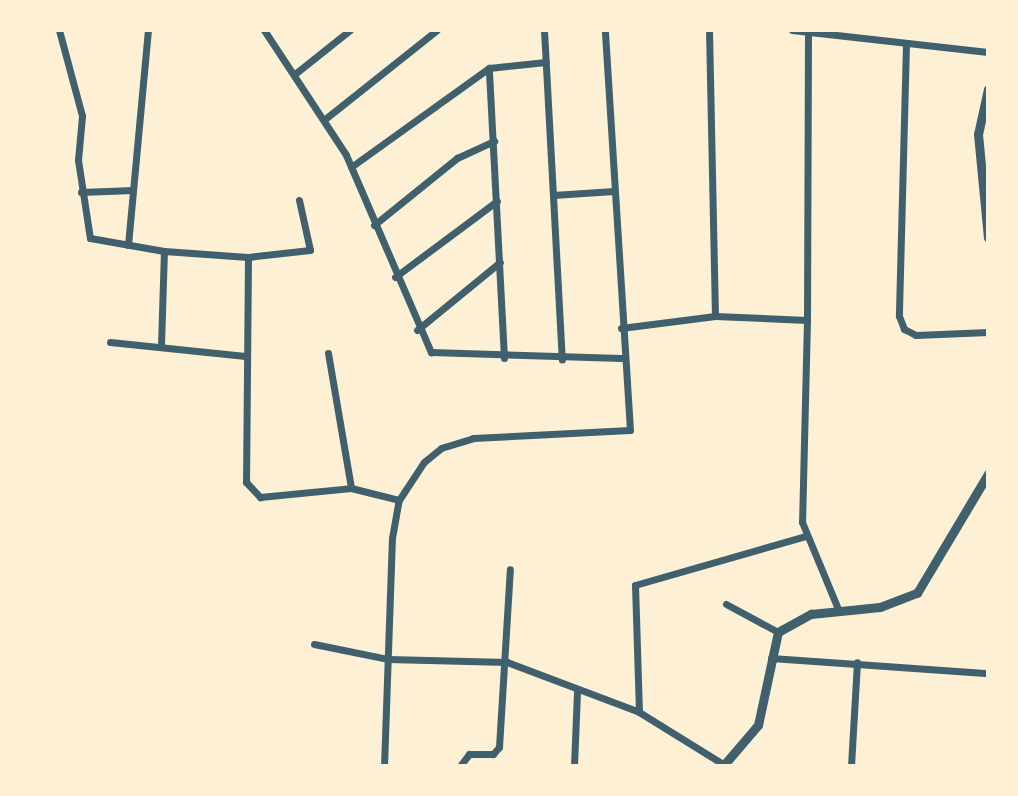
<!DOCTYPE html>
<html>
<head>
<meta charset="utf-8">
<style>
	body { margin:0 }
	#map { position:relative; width:1018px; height:796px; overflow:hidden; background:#fdf0d5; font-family:Cabin,sans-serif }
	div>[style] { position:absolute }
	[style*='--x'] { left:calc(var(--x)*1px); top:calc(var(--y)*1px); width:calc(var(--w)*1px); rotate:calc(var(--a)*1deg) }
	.minor>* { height:7px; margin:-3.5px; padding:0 3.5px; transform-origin:3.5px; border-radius:3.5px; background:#3f606c }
	.tertiary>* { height:9px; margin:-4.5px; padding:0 4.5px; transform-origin:4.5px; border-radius:4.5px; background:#3f606c }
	span { translate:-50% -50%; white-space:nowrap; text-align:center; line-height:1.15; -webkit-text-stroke:5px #fdf0d5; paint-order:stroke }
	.frame { position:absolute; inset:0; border:32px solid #fdf0d5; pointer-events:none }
</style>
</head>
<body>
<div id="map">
	<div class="minor">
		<div style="--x:59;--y:30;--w:89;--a:75"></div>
		<div style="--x:82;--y:116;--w:44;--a:95.2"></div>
		<div style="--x:78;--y:160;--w:79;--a:81.3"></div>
		<div style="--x:90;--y:238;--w:75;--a:10"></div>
		<div style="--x:264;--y:30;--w:149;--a:56.7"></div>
		<div style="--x:346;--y:155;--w:215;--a:66.7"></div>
		<div style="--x:431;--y:352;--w:190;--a:1.8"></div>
		<div style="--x:544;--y:30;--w:330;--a:86.9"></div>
		<div style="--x:709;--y:30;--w:286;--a:88.8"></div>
		<div style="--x:792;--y:30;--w:197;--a:6.4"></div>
		<div style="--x:906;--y:44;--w:272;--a:91.5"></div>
		<div style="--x:899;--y:316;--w:14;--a:69"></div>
		<div style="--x:904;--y:329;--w:13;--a:27"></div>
		<div style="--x:916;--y:335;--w:72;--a:-2.4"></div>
		<div style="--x:296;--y:73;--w:69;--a:-38.5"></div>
		<div style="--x:325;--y:119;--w:143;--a:-38.5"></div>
		<div style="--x:351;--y:167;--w:170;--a:-35.7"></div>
		<div style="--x:81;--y:192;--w:52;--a:-2.2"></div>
		<div style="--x:553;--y:195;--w:61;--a:-3.8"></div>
		<div style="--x:299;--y:200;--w:51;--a:77.6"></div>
		<div style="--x:310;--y:250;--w:62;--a:173.6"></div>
		<div style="--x:248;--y:257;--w:225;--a:90.5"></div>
		<div style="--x:246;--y:482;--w:21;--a:47"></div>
		<div style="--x:260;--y:497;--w:91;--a:-5.6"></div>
		<div style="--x:351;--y:488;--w:49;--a:14"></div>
		<div style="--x:374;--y:225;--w:107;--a:-38.9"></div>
		<div style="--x:457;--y:158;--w:41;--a:-24.7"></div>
		<div style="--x:128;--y:245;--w:216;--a:-84.7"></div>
		<div style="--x:395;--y:277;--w:127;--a:-36.7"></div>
		<div style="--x:807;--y:320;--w:202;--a:91.4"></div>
		<div style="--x:802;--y:522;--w:94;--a:67.5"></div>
		<div style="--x:621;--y:328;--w:95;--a:-7.3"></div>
		<div style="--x:715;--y:316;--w:92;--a:2.5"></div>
		<div style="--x:807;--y:320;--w:288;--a:-89.8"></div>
		<div style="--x:417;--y:330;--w:107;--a:-39.3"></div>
		<div style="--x:110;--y:342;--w:136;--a:5.9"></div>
		<div style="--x:161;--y:345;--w:94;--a:-88.2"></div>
		<div style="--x:164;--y:251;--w:84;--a:4.1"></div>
		<div style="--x:328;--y:353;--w:137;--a:80.3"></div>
		<div style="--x:504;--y:358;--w:290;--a:-93"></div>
		<div style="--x:489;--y:68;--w:57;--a:-6"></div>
		<div style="--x:726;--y:604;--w:59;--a:28.3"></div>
		<div style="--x:314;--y:644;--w:76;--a:11.5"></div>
		<div style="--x:388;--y:659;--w:119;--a:1.4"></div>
		<div style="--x:507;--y:662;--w:141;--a:20.7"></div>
		<div style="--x:639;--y:712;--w:102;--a:31.8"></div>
		<div style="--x:771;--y:658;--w:218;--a:4"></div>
		<div style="--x:639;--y:712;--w:127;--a:-91.8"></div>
		<div style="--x:635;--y:585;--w:178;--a:-16"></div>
		<div style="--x:384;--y:766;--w:228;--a:-88"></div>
		<div style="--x:392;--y:538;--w:39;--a:-80"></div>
		<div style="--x:399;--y:500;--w:45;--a:-56.7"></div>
		<div style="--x:424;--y:462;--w:22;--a:-39"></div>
		<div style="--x:441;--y:448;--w:34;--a:-17"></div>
		<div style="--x:473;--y:438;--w:157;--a:-2.9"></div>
		<div style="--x:630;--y:430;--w:401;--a:-93.6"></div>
		<div style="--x:460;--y:766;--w:15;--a:-53"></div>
		<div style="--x:469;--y:754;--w:24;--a:0"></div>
		<div style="--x:493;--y:754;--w:9;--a:-49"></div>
		<div style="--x:499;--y:747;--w:178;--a:-86.5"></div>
		<div style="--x:574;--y:766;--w:75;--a:-87.7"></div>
		<div style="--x:851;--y:766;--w:104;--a:-86.7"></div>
	</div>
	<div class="tertiary">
		<div style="--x:988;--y:89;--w:46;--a:102.5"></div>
		<div style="--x:978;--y:134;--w:104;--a:84.5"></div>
		<div style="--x:723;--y:766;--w:54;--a:-49.5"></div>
		<div style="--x:758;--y:725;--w:95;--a:-77.9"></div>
		<div style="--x:778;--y:632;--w:38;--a:-29"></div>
		<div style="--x:811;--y:614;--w:69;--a:-5.8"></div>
		<div style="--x:880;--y:607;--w:40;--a:-21"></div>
		<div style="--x:917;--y:593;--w:139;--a:-59.2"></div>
	</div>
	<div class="frame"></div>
</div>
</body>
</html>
